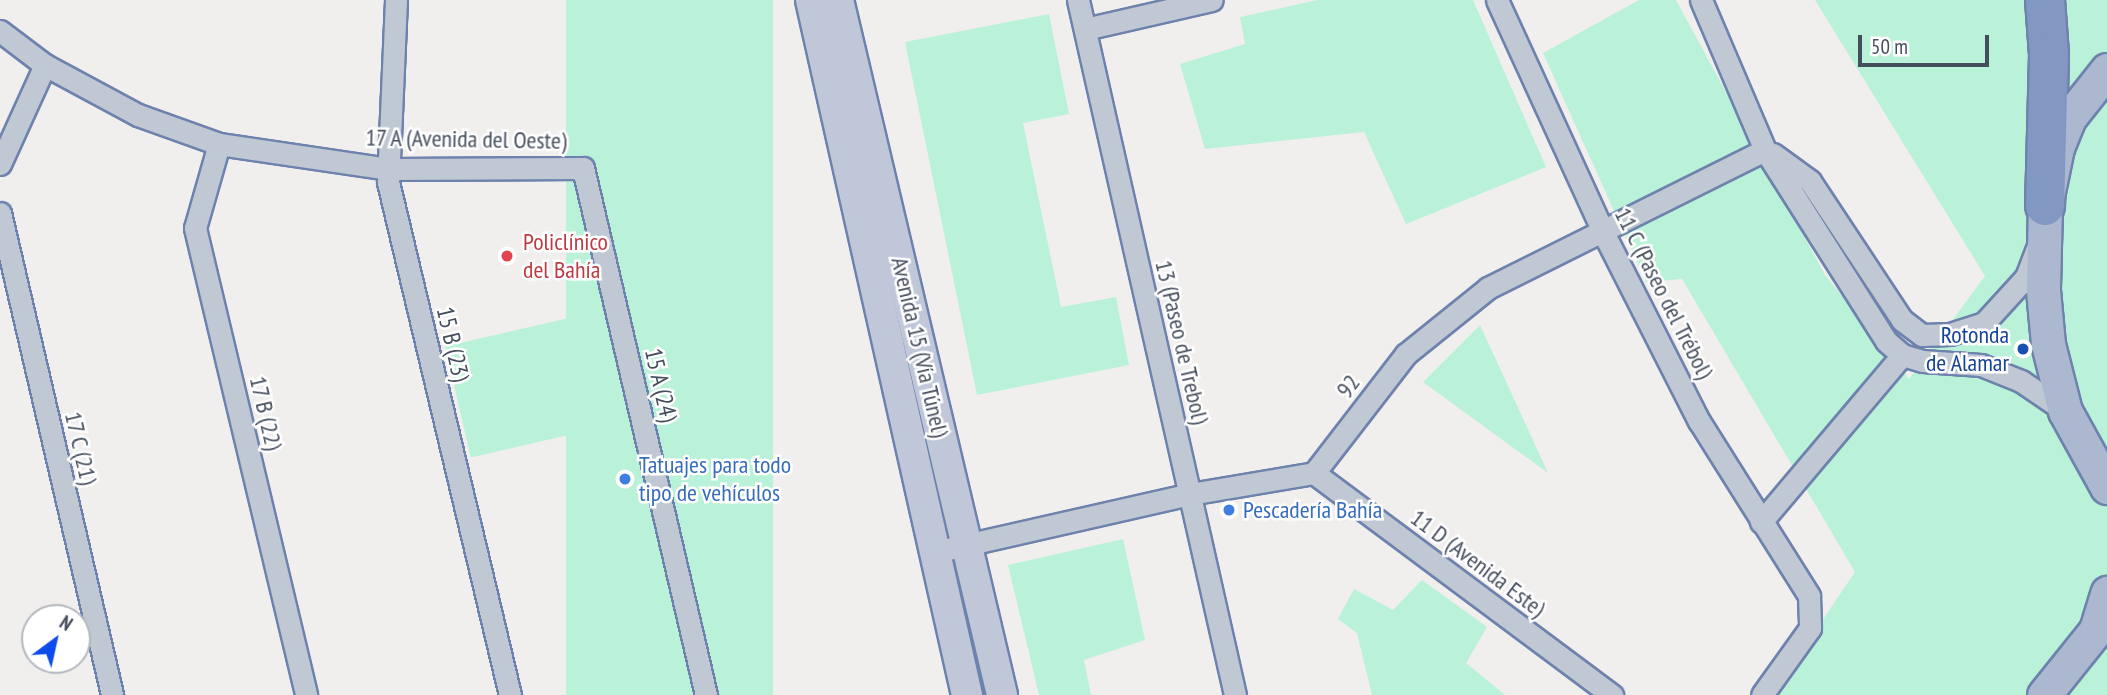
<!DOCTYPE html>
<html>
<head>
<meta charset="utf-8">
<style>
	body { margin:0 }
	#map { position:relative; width:2107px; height:695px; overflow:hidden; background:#f1eeee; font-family:"PT Sans Narrow",sans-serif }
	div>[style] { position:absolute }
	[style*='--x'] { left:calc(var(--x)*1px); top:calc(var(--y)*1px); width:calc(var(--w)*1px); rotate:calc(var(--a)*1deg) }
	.green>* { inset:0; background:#b9f2d8; transform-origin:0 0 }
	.roads { filter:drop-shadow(2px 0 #6d82ac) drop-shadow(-2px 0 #6d82ac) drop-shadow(0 2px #6d82ac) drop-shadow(0 -2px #6d82ac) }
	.street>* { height:21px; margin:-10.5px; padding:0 10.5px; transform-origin:10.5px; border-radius:10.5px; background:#c0c8d4 }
	.secondary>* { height:30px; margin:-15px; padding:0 15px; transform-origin:15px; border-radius:15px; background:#bfc7d9 }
	.primary>* { height:33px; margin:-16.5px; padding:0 16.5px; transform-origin:16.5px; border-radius:16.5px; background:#abb8cf }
	.highway>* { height:38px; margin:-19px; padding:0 19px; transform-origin:19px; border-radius:19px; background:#8297c1 }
	.dots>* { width:19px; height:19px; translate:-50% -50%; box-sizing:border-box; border:4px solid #fff; border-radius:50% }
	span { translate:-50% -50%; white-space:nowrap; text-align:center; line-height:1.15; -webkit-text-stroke:5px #fff; paint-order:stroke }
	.street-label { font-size:24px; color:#454e5d }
	.health-label { font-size:24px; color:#be3a42 }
	.left { translate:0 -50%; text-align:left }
	.transit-label { font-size:24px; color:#164399 }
	.right { translate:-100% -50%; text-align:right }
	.shop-label { font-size:24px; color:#366cbe }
	.north { position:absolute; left:21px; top:604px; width:70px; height:70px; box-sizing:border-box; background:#fff; border:2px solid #b5b8be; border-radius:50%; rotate:33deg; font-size:19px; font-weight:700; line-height:28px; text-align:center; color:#454e5d }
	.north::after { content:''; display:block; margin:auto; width:24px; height:32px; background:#0c4bec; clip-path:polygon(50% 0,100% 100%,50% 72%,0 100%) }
	.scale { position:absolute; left:1858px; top:35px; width:131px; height:32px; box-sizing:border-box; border:4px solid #454e5d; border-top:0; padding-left:9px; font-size:21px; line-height:24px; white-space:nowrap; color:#454e5d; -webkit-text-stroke:5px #fff; paint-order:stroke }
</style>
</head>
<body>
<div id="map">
	<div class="green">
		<div style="left:566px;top:0;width:207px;height:715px"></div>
		<div style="clip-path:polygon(1317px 0,1473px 0,1546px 167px,1406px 224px,1364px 132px,1205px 149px,1180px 64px,1245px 44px,1240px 17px)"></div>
		<div style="clip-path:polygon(1639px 0,1676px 0,1825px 275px,1909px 379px,1985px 276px,1815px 0,2107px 0,2107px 695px,1772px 695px,1855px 572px,1682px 279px,1646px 282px,1543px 53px)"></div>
		<div style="clip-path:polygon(1049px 14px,1069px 114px,1023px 123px,1061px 307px,1116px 297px,1129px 365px,977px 395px,905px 42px)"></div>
		<div style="left:603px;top:310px;width:114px;height:162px;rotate:77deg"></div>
		<div style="clip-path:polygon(1480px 325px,1548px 473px,1423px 382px)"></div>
		<div style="clip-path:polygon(1123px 539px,1145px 640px,1084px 660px,1091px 695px,1039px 695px,1008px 565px)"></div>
		<div style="clip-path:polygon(952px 574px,957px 574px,988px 695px,978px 695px)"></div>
		<div style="clip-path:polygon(1422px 580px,1487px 627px,1466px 663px,1505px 695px,1372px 695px,1357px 633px,1338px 619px,1354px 589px,1393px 610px)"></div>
	</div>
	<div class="roads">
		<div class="street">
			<div style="--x:396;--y:0;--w:182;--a:92.5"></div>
			<div style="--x:388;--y:182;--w:527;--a:76.62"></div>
			<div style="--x:1078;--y:0;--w:713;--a:77.27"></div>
			<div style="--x:1497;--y:0;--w:255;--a:65.4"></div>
			<div style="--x:1603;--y:232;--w:212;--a:63.1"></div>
			<div style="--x:1699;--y:421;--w:207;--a:57.8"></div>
			<div style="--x:1809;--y:596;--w:32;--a:88"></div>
			<div style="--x:1810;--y:628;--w:82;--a:125.6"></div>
			<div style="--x:1701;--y:0;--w:163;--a:66.9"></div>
			<div style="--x:1765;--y:150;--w:226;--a:57.6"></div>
			<div style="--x:1886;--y:341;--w:21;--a:41"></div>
			<div style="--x:1902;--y:355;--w:22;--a:16"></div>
			<div style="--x:1923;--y:361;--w:58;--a:3.9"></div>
			<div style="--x:1981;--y:365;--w:43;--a:21.8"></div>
			<div style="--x:2021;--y:381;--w:53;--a:34.3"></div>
			<div style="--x:1085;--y:29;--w:130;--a:-12.9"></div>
			<div style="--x:0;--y:31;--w:56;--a:37.1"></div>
			<div style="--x:45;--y:65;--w:106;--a:28.3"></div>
			<div style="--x:138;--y:115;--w:86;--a:19.7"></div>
			<div style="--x:219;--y:144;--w:171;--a:8.4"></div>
			<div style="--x:388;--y:169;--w:195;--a:-0.3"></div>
			<div style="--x:583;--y:168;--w:541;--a:76.86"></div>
			<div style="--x:219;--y:144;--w:87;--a:105.9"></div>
			<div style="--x:195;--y:228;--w:480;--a:76.6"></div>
			<div style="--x:1773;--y:154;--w:46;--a:36.1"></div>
			<div style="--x:1810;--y:181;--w:167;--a:56.5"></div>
			<div style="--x:1902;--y:320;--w:25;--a:37"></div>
			<div style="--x:1922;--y:335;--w:28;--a:-2"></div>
			<div style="--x:1950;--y:334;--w:36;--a:-18"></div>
			<div style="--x:1984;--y:323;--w:62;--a:-47.6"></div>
			<div style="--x:2026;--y:277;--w:31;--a:-69"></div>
			<div style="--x:0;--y:164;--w:109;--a:-65.6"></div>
			<div style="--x:0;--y:213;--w:495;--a:76.9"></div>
			<div style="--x:1314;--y:473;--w:372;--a:36.7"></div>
			<div style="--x:1761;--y:522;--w:219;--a:-49.8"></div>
			<div style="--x:935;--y:552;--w:262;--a:-12.8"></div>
			<div style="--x:1190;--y:494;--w:126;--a:-9.6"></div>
			<div style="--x:1314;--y:473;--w:150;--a:-52.3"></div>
			<div style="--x:1406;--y:354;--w:105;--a:-38.8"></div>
			<div style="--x:1488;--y:288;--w:309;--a:-26.5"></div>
		</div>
		<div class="secondary">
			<div style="--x:811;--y:0;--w:712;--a:77.35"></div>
			<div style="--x:838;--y:0;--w:714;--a:76.72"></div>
		</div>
		<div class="primary">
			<div style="--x:2107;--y:70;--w:61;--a:128.4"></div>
			<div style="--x:2069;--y:118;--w:32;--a:112"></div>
			<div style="--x:2057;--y:148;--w:59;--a:101.7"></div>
			<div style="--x:2045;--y:206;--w:84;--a:91.4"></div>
			<div style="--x:2043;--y:290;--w:54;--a:84.7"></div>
			<div style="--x:2048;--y:344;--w:69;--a:75.8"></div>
			<div style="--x:2065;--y:411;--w:87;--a:61.1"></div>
			<div style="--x:2044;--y:695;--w:83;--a:-51.3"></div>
			<div style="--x:2096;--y:630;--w:39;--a:-73"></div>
		</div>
		<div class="highway">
			<div style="--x:2045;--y:0;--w:55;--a:85.8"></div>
			<div style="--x:2049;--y:55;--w:151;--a:91.5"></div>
		</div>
	</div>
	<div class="dots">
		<div style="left:507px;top:256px;background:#e0444e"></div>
		<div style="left:2023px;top:349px;background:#1a4fb4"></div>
		<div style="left:625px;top:479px;background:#3f7fe0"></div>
		<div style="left:1229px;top:510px;background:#3f7fe0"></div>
	</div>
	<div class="street-label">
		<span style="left:466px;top:139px;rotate:1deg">17 A (Avenida del Oeste)</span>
		<span style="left:1664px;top:293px;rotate:63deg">11 C (Paseo del Trébol)</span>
		<span style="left:1182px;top:342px;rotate:77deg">13 (Paseo de Trebol)</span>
		<span style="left:453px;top:344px;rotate:77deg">15 B (23)</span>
		<span style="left:920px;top:347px;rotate:77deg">Avenida 15 (Vía Túnel)</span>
		<span style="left:661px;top:385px;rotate:77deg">15 A (24)</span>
		<span style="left:1348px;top:386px;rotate:-52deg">92</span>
		<span style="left:266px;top:413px;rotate:77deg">17 B (22)</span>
		<span style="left:81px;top:448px;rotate:77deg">17 C (21)</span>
		<span style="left:1478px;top:563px;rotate:37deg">11 D (Avenida Este)</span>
	</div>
	<div class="health-label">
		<span class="left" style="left:523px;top:256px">Policlínico<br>del Bahía</span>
	</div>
	<div class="transit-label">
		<span class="right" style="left:2009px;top:349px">Rotonda<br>de Alamar</span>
	</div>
	<div class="shop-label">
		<span class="left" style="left:639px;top:479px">Tatuajes para todo<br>tipo de vehículos</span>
		<span class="left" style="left:1243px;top:510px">Pescadería Bahía</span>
	</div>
	<div class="north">N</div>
	<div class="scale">50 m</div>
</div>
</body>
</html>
